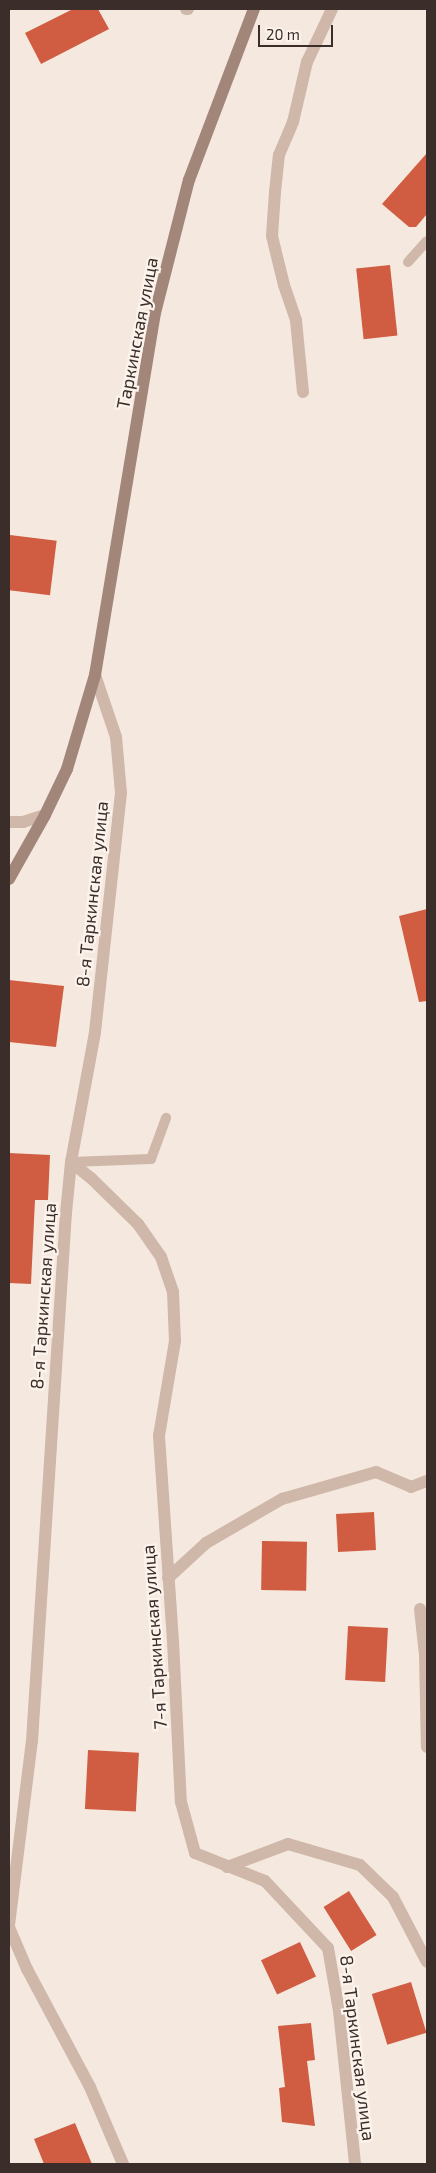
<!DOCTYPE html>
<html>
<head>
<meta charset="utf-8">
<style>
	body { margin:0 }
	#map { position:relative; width:436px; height:2173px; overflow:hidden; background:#f5e9df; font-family:"Exo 2",sans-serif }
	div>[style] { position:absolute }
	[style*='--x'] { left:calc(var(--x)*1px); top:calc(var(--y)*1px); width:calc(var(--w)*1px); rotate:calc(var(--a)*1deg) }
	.building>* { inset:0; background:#d05c42; transform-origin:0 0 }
	.lane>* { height:10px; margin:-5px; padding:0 5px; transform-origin:5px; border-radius:5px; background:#cfb8a9 }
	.street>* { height:12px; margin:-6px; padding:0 6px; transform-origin:6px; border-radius:6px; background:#cfb8a9 }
	.secondary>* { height:12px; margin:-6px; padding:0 6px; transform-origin:6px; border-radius:6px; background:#a3867a }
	span { translate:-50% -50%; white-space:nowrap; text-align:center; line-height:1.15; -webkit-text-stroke:4.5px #fcf4ec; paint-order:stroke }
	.street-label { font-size:18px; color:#3b2e2a }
	.frame { position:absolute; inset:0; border:10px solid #3b2e2a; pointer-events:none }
	.scale { position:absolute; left:258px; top:25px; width:75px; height:22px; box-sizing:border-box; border:2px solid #3b2e2a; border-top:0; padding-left:6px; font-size:15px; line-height:18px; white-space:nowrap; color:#3b2e2a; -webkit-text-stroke:4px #fcf4ec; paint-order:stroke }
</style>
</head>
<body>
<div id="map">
	<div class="building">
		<div style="clip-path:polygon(73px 9px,98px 9px,109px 29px,41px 64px,25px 33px)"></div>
		<div style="clip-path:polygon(427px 153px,427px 214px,416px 227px,409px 227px,382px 204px)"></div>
		<div style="left:390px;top:265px;width:71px;height:34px;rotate:84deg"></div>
		<div style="left:10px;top:535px;width:47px;height:55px;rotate:7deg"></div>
		<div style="clip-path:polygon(427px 909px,427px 1001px,419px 1002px,399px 916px)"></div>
		<div style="clip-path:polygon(9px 980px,64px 986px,56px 1047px,9px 1042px)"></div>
		<div style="clip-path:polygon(9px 1153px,50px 1155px,48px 1200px,35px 1200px,31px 1284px,9px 1283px)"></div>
		<div style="left:374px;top:1512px;width:38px;height:38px;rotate:87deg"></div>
		<div style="left:262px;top:1541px;width:45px;height:49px;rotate:1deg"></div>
		<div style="left:348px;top:1626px;width:40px;height:54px;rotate:3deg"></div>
		<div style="left:88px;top:1750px;width:51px;height:59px;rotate:3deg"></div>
		<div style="left:349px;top:1891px;width:52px;height:30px;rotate:58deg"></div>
		<div style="left:300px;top:1942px;width:38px;height:43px;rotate:65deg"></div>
		<div style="left:411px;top:1982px;width:53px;height:41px;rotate:73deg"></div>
		<div style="clip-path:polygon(311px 2023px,315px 2060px,307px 2061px,315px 2126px,282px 2122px,279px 2088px,285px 2087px,278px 2026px)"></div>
		<div style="clip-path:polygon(75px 2123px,92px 2164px,44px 2164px,34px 2139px)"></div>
	</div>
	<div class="lane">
		<div style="--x:408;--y:262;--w:28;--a:-48"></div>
		<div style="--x:71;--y:1162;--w:80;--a:-2.1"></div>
		<div style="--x:151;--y:1159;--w:44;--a:-69.9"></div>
	</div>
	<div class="street">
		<div style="--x:186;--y:9;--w:2;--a:0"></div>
		<div style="--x:303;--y:392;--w:72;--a:-95.6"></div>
		<div style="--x:296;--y:320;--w:37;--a:-109"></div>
		<div style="--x:284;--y:285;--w:50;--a:-103.8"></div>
		<div style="--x:272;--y:236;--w:44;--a:-86.1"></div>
		<div style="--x:275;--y:192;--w:37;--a:-84"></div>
		<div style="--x:279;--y:155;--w:36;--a:-67"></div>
		<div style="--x:293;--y:122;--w:62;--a:-76.9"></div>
		<div style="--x:307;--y:62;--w:59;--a:-64.7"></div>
		<div style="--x:9;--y:822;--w:14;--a:0"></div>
		<div style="--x:23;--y:822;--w:23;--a:-18"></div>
		<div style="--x:71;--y:1162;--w:26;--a:39"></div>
		<div style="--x:91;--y:1178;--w:66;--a:44.4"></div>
		<div style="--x:138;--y:1224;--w:40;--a:55.1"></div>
		<div style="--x:161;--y:1257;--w:37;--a:71"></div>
		<div style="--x:173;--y:1292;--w:49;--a:87.7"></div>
		<div style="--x:175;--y:1341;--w:96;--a:99.6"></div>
		<div style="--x:159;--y:1436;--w:205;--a:86.1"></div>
		<div style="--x:173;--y:1641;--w:161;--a:87.2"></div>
		<div style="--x:181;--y:1802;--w:53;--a:74.6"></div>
		<div style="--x:195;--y:1853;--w:75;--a:21.8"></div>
		<div style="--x:265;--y:1881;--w:92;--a:46.8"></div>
		<div style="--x:328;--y:1948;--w:64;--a:80.1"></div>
		<div style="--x:339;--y:2011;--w:154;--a:84"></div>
		<div style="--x:168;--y:1578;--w:52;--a:-42.6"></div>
		<div style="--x:206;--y:1543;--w:88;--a:-30.1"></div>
		<div style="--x:282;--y:1499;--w:98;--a:-16"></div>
		<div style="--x:376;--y:1472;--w:38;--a:23"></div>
		<div style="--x:411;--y:1487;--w:17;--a:-21"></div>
		<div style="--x:420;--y:1609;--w:46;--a:83.8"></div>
		<div style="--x:425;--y:1655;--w:92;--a:88.8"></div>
		<div style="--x:227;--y:1867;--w:65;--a:-20.7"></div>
		<div style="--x:288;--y:1844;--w:75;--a:16.3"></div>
		<div style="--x:360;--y:1865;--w:46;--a:44.1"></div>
		<div style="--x:393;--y:1897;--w:73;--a:62.4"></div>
		<div style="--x:9;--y:1925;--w:185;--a:-82.9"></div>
		<div style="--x:32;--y:1741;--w:529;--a:-86.32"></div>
		<div style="--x:66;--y:1213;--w:51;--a:-84.4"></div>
		<div style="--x:71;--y:1162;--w:132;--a:-79.5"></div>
		<div style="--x:95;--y:1032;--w:240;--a:-83.8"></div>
		<div style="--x:121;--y:793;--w:56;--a:-95.1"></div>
		<div style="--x:116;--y:737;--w:65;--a:-108.7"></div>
		<div style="--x:9;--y:1927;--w:46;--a:66.8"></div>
		<div style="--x:27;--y:1969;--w:134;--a:61.9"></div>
		<div style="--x:90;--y:2087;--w:84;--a:66.8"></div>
	</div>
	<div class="secondary">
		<div style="--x:9;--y:879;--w:73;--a:-60.6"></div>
		<div style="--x:45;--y:815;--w:51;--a:-64.4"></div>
		<div style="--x:67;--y:769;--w:98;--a:-73.4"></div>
		<div style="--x:95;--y:675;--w:367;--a:-80.6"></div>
		<div style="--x:155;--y:313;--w:137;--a:-75.7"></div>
		<div style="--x:189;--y:180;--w:183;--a:-69.2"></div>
	</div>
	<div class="street-label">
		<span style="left:137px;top:333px;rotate:-79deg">Таркинская улица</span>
		<span style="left:92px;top:894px;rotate:-84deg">8-я Таркинская улица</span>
		<span style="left:43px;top:1296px;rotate:-86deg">8-я Таркинская улица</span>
		<span style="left:154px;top:1637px;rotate:-94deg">7-я Таркинская улица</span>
		<span style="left:358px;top:2048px;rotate:83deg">8-я Таркинская улица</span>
	</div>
	<div class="frame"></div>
	<div class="scale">20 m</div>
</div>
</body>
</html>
